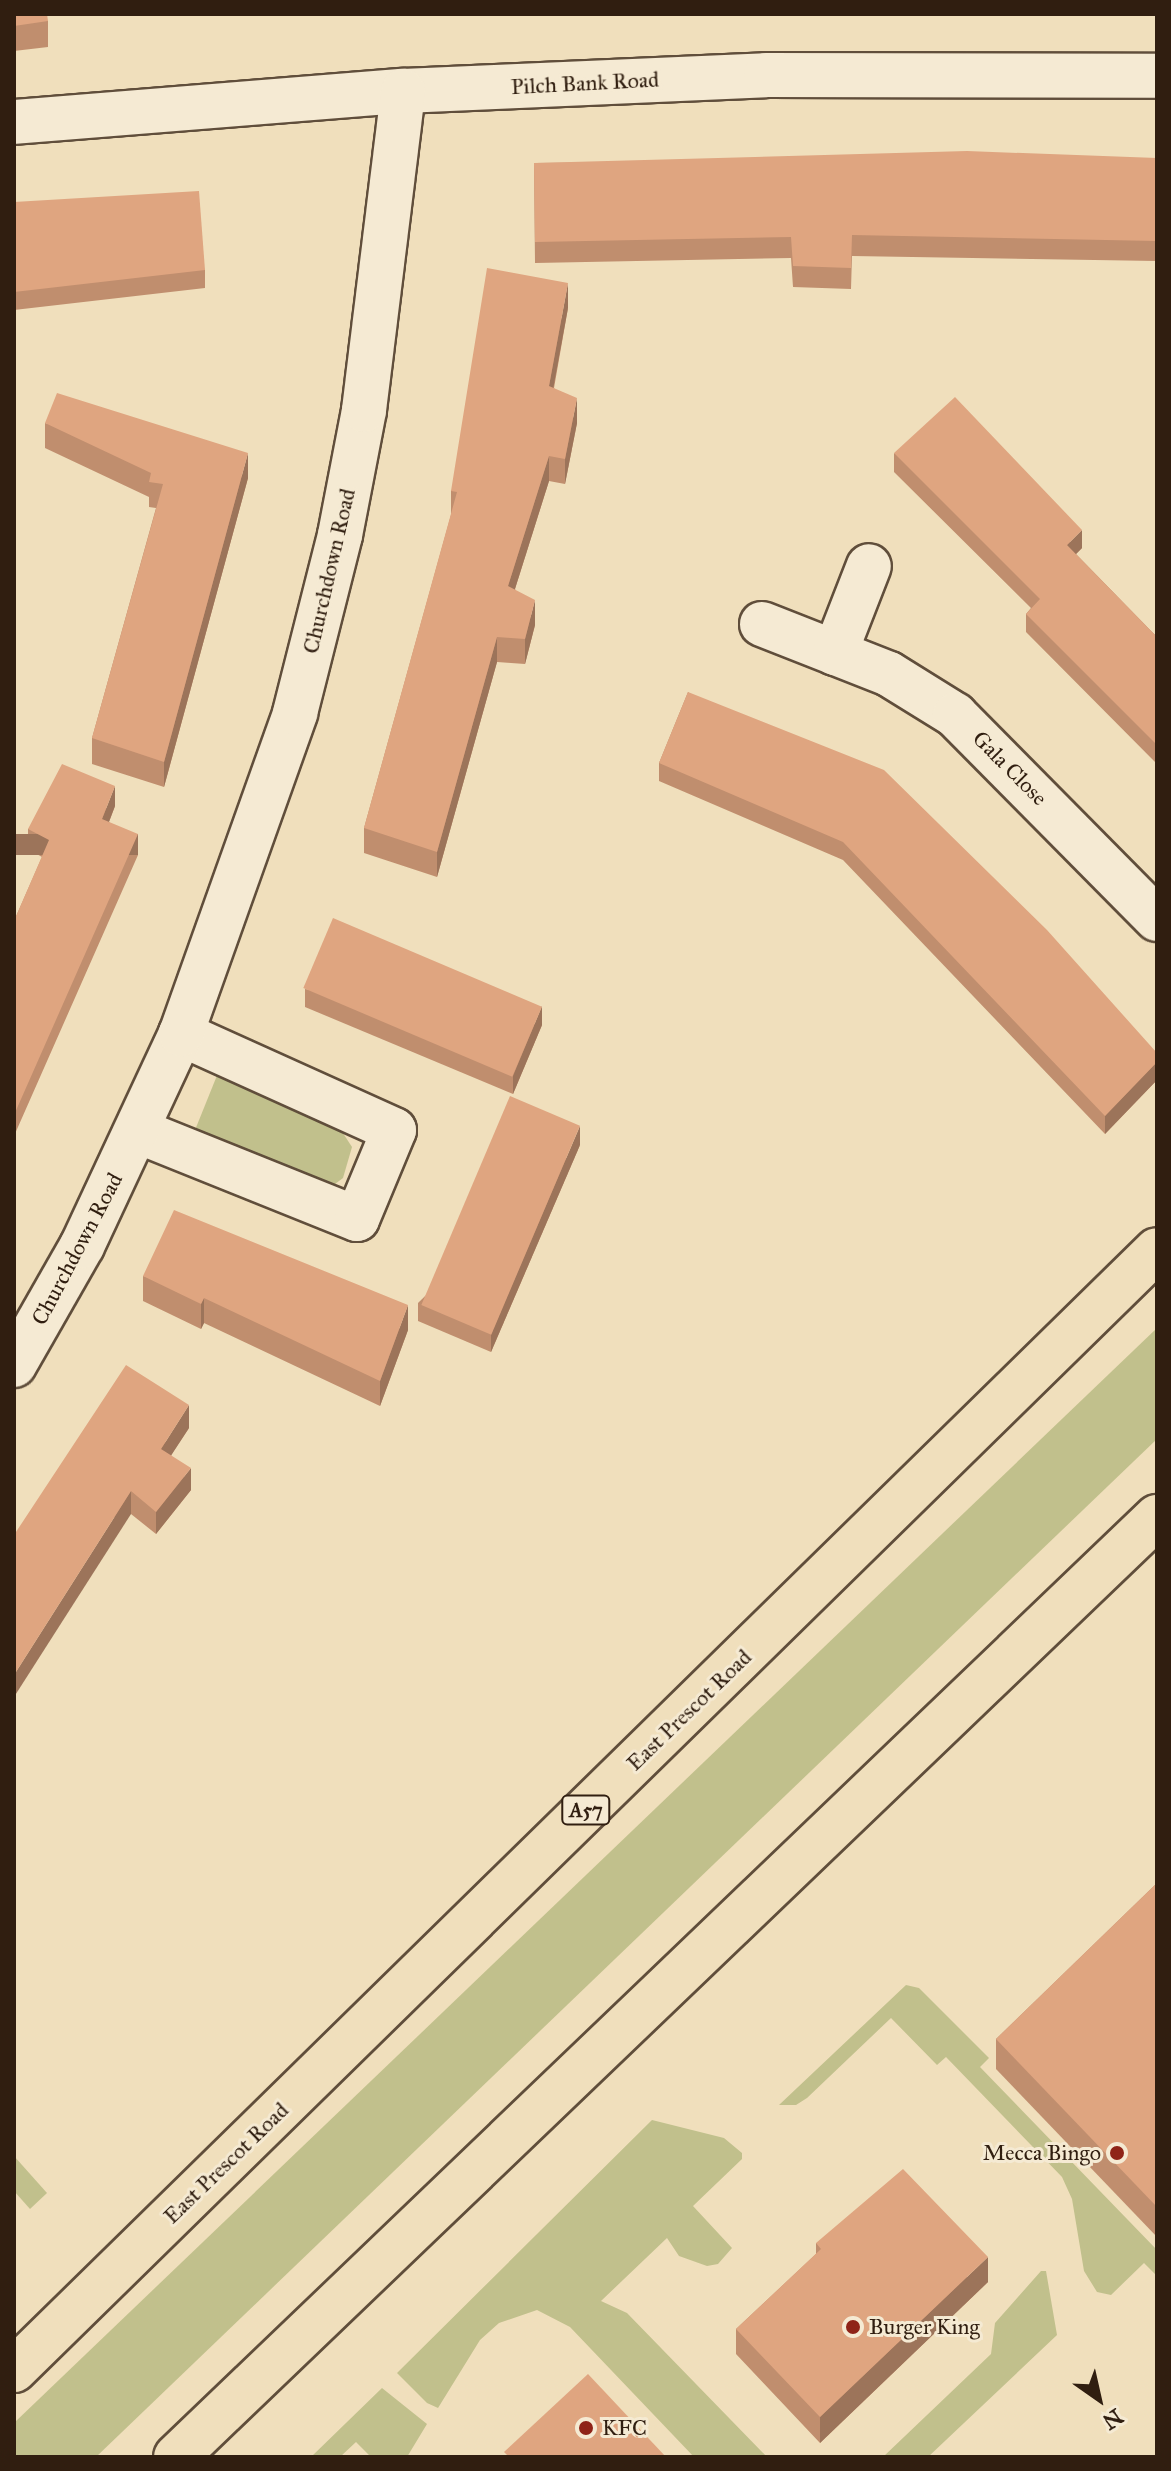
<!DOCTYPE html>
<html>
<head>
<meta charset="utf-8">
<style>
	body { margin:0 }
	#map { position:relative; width:1171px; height:2471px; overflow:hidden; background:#f0dfbc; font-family:"IM FELL Great Primer",serif }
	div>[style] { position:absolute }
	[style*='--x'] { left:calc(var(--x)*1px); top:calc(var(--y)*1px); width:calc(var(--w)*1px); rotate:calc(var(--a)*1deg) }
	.green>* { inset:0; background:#c1c08c }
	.roads { filter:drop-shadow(2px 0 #604e3b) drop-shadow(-2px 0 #604e3b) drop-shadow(0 2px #604e3b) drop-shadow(0 -2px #604e3b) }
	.street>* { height:44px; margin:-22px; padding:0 22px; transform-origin:22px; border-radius:22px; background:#f5ead3 }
	.highway>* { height:44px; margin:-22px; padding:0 22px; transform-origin:22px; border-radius:22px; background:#f0dfbc }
	.wall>* { inset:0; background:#c08e6e }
	.shaded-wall>* { inset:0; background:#9c745a; transform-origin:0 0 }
	.building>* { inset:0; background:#dfa580; transform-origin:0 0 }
	.dots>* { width:22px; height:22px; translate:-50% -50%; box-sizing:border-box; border:4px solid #f5ead3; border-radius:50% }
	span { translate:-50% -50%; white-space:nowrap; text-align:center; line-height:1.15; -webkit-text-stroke:6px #f5ead3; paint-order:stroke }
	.shield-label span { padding:2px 6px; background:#f5ead3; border:2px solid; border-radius:6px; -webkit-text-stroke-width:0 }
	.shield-label { font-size:20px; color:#301e10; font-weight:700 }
	.street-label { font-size:22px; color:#301e10 }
	.poi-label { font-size:22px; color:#301e10 }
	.right { translate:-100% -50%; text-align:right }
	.left { translate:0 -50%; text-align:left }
	.frame { position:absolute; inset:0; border:16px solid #301e10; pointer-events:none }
	.north { position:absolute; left:1059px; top:2359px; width:80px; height:80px; -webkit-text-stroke:6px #f5ead3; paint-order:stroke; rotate:146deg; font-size:22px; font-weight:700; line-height:32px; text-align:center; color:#301e10 }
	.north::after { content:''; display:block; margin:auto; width:28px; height:36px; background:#301e10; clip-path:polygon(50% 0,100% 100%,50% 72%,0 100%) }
</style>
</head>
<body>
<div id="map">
	<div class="green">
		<div style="clip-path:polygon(220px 1068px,337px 1124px,352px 1147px,343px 1178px,331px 1187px,191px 1140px)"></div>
		<div style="clip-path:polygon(1157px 1328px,1157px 1439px,96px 2457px,14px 2457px,14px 2423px)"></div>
		<div style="clip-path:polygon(906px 1985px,919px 1988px,989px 2058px,980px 2067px,1157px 2250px,1157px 2276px,1144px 2263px,1111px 2295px,1097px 2292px,1084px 2271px,1072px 2199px,1062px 2177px,946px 2057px,937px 2065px,891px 2018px,807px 2098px,796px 2105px,779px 2105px)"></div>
		<div style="clip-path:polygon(652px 2120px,724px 2138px,742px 2153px,742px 2159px,693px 2206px,732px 2248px,718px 2264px,707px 2266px,679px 2256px,667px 2238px,601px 2301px,627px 2313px,767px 2457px,694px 2457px,570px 2327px,537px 2310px,499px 2323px,480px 2340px,438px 2408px,427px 2403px,397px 2373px)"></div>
		<div style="clip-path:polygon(14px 2156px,47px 2193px,30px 2209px,14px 2191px)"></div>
		<div style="clip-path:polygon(1041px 2271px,1046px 2271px,1057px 2335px,928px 2457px,883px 2457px,991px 2354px,995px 2323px)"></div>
		<div style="clip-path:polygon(382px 2388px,427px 2424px,407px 2457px,371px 2457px,356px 2442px,340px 2457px,311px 2457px)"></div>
	</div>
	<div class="roads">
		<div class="street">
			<div style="--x:14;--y:122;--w:390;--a:-4.6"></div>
			<div style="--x:403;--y:91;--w:363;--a:-2.5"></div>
			<div style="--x:766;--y:75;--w:391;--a:0.1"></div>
			<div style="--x:762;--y:624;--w:136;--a:21.5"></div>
			<div style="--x:889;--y:674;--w:78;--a:31.8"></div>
			<div style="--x:955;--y:715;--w:287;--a:45.3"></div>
			<div style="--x:835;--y:653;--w:93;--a:-68.7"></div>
			<div style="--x:138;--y:1131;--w:236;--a:21.9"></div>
			<div style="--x:357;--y:1219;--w:96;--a:-67.4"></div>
			<div style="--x:394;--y:1130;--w:234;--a:-155.7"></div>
			<div style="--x:14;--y:1365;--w:137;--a:-60.3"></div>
			<div style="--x:82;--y:1246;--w:234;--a:-65"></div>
			<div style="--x:181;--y:1034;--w:341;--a:-70.4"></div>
			<div style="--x:295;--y:713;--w:184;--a:-75.8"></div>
			<div style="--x:340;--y:535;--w:127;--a:-79.1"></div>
			<div style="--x:364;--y:410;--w:321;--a:-83"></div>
		</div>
		<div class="highway">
			<div style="--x:14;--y:2370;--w:1600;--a:-44.42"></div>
			<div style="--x:176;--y:2457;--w:1359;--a:-43.78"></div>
		</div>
	</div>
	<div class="wall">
		<div style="clip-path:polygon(14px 14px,48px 21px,48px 47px,14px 51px)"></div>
		<div style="clip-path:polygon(1157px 158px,1157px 261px,852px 256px,851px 289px,793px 287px,791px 258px,535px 263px,534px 163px)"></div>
		<div style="clip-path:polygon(14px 202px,205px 270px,205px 288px,14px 310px)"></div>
		<div style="clip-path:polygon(568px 308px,554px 388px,577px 423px,565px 484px,549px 481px,515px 589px,535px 625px,525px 664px,497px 662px,437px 877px,364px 853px,364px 828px,451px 515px,451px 491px)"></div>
		<div style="clip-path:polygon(45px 423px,248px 478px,164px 787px,92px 764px,92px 738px,156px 508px,149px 507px,149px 497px,45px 448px)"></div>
		<div style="clip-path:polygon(894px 453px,1082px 548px,1076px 554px,1157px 637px,1157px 764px,1026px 632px,1026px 614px,1031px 608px,894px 472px)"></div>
		<div style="clip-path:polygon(688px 692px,1157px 1053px,1157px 1080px,1105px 1134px,843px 860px,659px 781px,659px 763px)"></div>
		<div style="clip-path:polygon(115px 806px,109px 822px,138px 855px,14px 1136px,14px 921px,42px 857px,28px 849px,28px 829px)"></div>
		<div style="clip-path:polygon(305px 989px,542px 1025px,513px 1094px,305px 1007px)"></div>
		<div style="clip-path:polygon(580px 1145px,491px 1352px,418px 1321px,418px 1303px)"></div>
		<div style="clip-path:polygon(143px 1276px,408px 1330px,380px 1406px,204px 1323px,201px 1329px,143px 1301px)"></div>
		<div style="clip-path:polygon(189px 1428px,171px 1455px,191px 1490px,156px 1534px,131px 1514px,14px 1535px)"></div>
		<div style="clip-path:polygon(1157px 1883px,1157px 2237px,996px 2069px,996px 2039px)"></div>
		<div style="clip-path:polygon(816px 2243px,988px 2282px,820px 2443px,736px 2354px,736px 2329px,816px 2254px)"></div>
	</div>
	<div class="shaded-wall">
		<div style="clip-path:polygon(568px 283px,568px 308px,549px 411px,549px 386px)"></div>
		<div style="clip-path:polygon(577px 398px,577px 423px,565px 484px,565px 459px)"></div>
		<div style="clip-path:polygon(248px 453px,248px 478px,164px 787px,164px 762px)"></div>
		<div style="clip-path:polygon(549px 456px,549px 481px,508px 611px,508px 586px)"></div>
		<div style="clip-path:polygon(1082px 530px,1082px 548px,1067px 563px,1067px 545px)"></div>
		<div style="clip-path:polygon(535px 600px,535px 625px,525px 664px,525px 639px)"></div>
		<div style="clip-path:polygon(497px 637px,497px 662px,437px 877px,437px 852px)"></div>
		<div style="clip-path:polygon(115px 786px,115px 806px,102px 840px,102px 819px)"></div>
		<div style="left:138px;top:834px;width:21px;height:307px;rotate:90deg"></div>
		<div style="clip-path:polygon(542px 1006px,542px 1025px,513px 1094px,513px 1076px)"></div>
		<div style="clip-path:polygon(1157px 1062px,1157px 1080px,1105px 1134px,1105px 1116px)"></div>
		<div style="clip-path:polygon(580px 1126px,580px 1145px,491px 1352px,491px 1334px)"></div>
		<div style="clip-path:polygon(204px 1298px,204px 1323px,201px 1329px,201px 1304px)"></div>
		<div style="clip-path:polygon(408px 1305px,408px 1330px,380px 1406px,380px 1381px)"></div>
		<div style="clip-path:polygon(189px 1405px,189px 1428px,161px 1471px,161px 1449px)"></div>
		<div style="clip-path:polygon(191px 1468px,191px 1490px,156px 1534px,156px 1512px)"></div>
		<div style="clip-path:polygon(131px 1491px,131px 1514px,14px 1697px,14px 1675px)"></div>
		<div style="clip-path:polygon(988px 2257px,988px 2282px,820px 2443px,820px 2417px)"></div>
	</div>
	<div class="building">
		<div style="clip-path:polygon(14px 14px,47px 14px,48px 21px,14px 26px)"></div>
		<div style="clip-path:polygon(967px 151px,1157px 158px,1157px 241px,852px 235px,851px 268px,793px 266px,791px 237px,535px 242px,534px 163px)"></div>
		<div style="clip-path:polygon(199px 191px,205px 270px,14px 292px,14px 202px)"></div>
		<div style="clip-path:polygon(487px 268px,568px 283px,549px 386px,577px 398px,565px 459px,549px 456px,508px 586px,535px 600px,525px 639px,497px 637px,437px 852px,364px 828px,457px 492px,451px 491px)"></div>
		<div style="clip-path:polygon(57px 393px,248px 453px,164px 762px,92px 738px,163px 484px,149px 482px,151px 473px,45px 423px)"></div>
		<div style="clip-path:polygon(955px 397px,1082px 530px,1067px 545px,1157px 637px,1157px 745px,1026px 614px,1040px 599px,894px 453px)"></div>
		<div style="clip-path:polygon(688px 692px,884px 770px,1047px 930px,1157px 1053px,1157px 1062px,1105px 1116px,843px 842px,659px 763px)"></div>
		<div style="clip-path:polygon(62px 764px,115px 786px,102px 819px,138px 834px,14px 1115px,14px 921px,49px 840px,28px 829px)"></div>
		<div style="left:333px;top:918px;width:227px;height:76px;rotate:23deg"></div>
		<div style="left:510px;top:1096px;width:76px;height:227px;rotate:23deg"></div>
		<div style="clip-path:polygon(174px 1210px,408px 1305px,380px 1381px,204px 1298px,201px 1304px,143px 1276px)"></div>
		<div style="clip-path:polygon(126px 1365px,189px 1405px,161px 1449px,191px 1468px,156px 1512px,131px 1491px,14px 1675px,14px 1535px)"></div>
		<div style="clip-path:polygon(1157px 1883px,1157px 2207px,996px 2039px)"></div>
		<div style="clip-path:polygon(903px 2169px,988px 2257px,820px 2417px,736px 2329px,821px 2249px,816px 2243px)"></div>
		<div style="clip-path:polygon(588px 2374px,666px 2457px,509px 2457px,504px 2452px)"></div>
	</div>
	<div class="dots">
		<div style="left:1117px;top:2153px;background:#8f2418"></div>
		<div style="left:853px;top:2327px;background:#8f2418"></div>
		<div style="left:586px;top:2428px;background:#8f2418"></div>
	</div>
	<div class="shield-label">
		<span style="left:586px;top:1810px">A57</span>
	</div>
	<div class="street-label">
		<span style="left:585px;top:83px;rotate:-3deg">Pilch Bank Road</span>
		<span style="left:329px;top:571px;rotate:-77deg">Churchdown Road</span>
		<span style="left:1010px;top:768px;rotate:45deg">Gala Close</span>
		<span style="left:77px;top:1249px;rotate:-62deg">Churchdown Road</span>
		<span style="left:689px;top:1710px;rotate:-44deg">East Prescot Road</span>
		<span style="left:226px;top:2163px;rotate:-44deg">East Prescot Road</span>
	</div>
	<div class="poi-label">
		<span class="right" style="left:1101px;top:2153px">Mecca Bingo</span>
		<span class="left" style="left:869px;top:2327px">Burger King</span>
		<span class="left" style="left:602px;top:2428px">KFC</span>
	</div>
	<div class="frame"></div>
	<div class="north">N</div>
</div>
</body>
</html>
